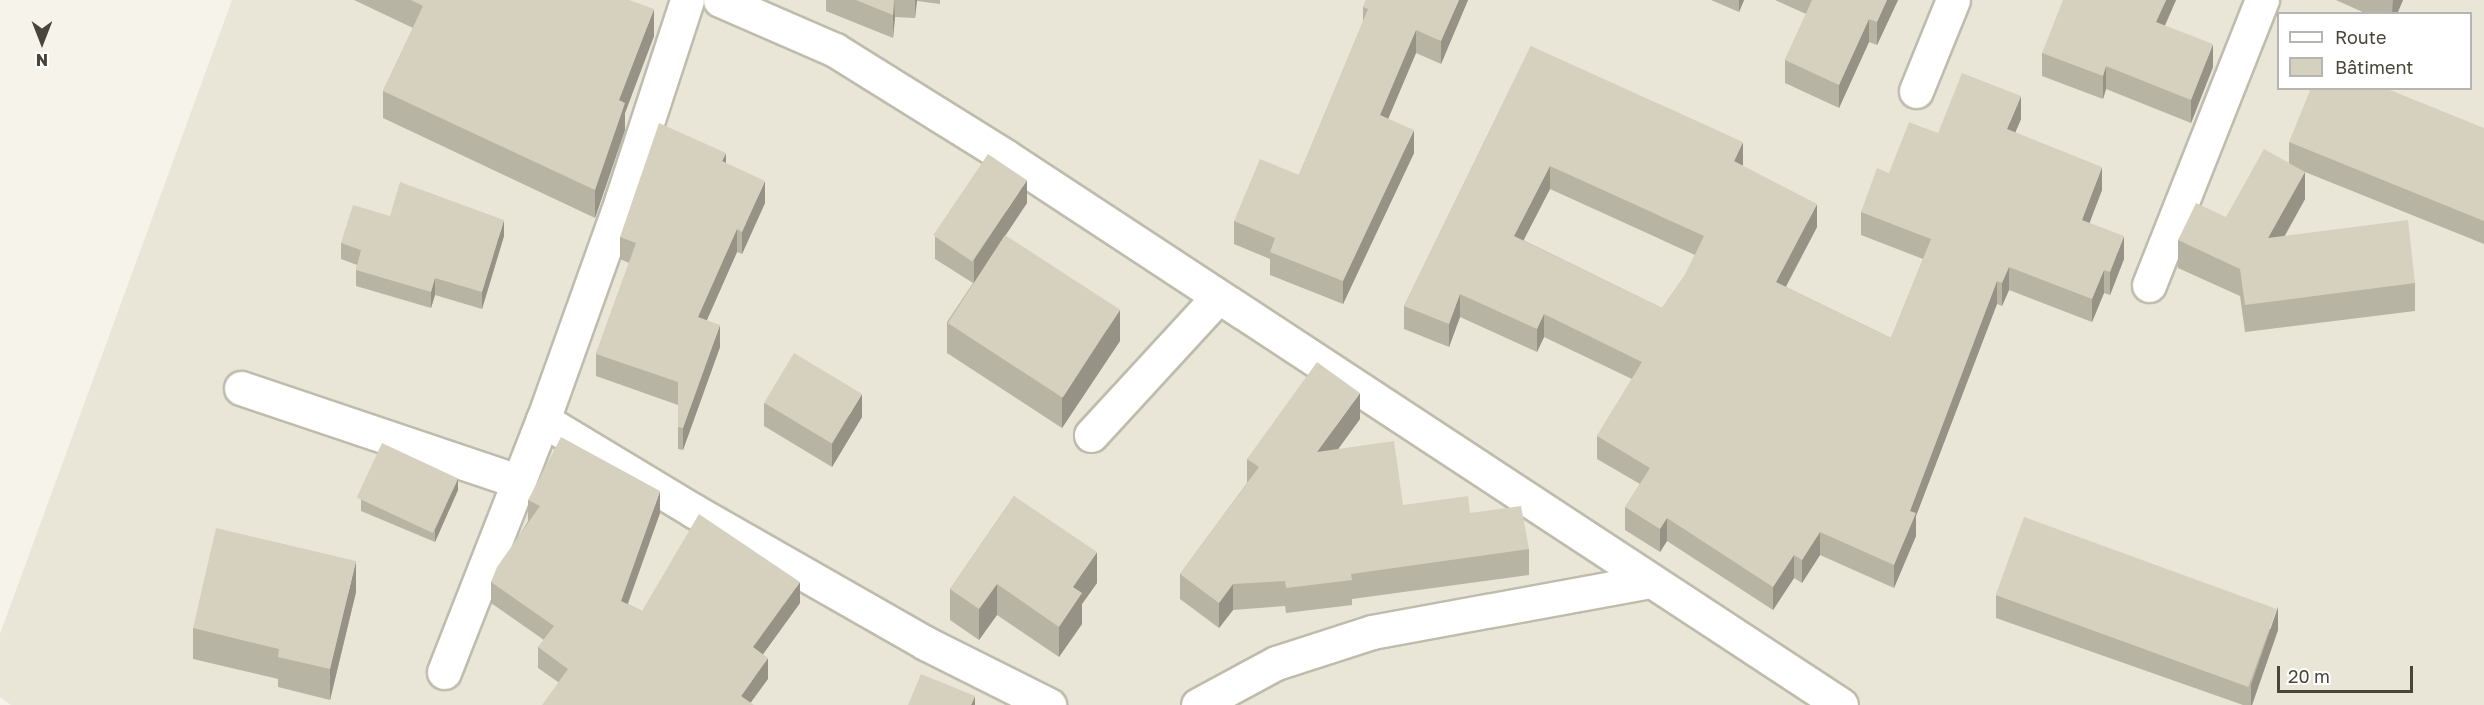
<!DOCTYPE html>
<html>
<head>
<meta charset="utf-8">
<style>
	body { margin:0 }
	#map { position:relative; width:2484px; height:705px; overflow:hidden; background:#f5f3ea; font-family:"Golos Text",sans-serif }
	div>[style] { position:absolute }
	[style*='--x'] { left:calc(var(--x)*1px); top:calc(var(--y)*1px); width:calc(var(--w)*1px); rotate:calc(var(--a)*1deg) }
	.residential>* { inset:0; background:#e9e6d8 }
	.roads { filter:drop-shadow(2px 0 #c0bcac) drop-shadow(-2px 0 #c0bcac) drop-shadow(0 2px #c0bcac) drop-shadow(0 -2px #c0bcac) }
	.minor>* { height:33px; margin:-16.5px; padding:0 16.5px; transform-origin:16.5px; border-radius:16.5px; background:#fff }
	.wall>* { inset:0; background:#b8b4a4 }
	.shaded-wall>* { inset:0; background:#969286 }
	.building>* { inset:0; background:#d6d1bf; transform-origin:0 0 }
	span { translate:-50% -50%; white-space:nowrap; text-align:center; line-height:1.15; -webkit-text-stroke:4.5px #fff; paint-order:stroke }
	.legend { position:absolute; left:2277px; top:12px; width:195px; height:78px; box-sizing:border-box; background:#fff; border:2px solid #b6b5af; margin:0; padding:8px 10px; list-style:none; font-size:18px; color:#494538 }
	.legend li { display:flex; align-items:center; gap:12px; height:30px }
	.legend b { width:30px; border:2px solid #b6b5af }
	.north { position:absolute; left:12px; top:12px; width:60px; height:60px; -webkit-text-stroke:4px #fff; paint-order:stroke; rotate:180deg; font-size:16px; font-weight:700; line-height:24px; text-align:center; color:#494538 }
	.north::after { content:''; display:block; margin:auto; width:21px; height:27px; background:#494538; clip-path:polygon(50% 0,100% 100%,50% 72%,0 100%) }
	.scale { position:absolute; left:2277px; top:666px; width:136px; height:27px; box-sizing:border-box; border:3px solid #494538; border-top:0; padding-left:8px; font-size:18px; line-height:21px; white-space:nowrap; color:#494538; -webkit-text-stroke:4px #fff; paint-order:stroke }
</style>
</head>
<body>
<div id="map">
	<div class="residential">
		<div style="clip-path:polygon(evenodd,232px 0,2484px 0,2484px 705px,11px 705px,0 697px,0 634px,232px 0,2278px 14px,2470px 14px,2470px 88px,2278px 88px,2278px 14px)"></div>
	</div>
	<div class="roads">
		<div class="minor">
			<div style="--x:720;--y:0;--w:125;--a:23.5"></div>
			<div style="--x:835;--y:50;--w:200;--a:31.9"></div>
			<div style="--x:1005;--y:156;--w:1000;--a:33.29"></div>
			<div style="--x:1916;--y:91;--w:98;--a:-67.9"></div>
			<div style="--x:2149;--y:285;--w:307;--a:-68.4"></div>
			<div style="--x:241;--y:388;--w:292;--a:18.6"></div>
			<div style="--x:543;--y:420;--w:176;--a:31.1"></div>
			<div style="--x:694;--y:511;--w:266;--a:29.7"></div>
			<div style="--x:925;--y:643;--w:139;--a:26.6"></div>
			<div style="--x:1091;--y:435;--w:188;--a:-47.4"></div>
			<div style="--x:444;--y:672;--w:271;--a:-68.6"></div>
			<div style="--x:543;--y:420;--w:235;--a:-70.3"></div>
			<div style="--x:622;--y:199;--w:209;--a:-71.9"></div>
			<div style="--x:1198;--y:705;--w:89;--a:-28.3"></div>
			<div style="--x:1276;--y:663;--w:101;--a:-17.9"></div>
			<div style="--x:1372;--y:632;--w:283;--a:-10.4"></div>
		</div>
	</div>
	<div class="wall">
		<div style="clip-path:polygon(354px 0,629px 0,654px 36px,625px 113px,625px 130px,595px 218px,383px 118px,383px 91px,413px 28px)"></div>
		<div style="clip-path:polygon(826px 0,940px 0,940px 4px,917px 1px,915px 18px,895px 17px,893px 38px,826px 11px)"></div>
		<div style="clip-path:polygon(1366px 0,1468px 0,1441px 64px,1416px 53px,1388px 119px,1414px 153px,1343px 304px,1270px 275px,1270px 259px,1234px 244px,1234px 221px,1299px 175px,1363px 22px,1363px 7px)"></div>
		<div style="clip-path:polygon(1711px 0,1744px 0,1739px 12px)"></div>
		<div style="clip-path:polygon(1775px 0,1898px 0,1877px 45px,1869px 42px,1839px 108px,1785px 83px,1785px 60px,1806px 14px)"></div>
		<div style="clip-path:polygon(2176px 0,2165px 26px,2213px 67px,2191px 123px,2106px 89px,2103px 99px,2042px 76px,2042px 53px)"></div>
		<div style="clip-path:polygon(2336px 0,2403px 0,2397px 14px,2367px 14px)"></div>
		<div style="clip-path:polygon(evenodd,1531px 46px,1742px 166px,1817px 227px,1786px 287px,1891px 338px,1923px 259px,1861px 235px,1861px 212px,1889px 173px,1938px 133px,2021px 119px,2015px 133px,2102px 190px,2089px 223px,2124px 259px,2110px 295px,2104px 293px,2092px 322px,2009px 290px,2002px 306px,1997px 304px,1916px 516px,1916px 536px,1894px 588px,1820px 555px,1802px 583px,1794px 578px,1773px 610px,1667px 541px,1660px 552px,1625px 530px,1625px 507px,1640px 484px,1597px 459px,1597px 436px,1632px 379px,1544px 337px,1537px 352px,1460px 317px,1449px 347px,1404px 329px,1404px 306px,1531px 46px,1550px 189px,1695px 255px,1685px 275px,1662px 308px,1523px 240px,1550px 189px)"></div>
		<div style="clip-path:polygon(2484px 128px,2484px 244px,2305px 172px,2305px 199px,2285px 236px,2415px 283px,2415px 311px,2245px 332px,2240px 296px,2178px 268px,2178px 240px,2226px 217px,2289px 163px,2289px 142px)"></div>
		<div style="clip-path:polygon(726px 163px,765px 203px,742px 254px,737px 252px,707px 320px,720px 347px,683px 450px,678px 449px,678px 405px,596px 376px,596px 354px,629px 263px,620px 259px,620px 237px)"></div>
		<div style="clip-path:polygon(1027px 203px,1005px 235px,1120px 341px,1062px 428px,947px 353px,947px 322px,973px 283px,935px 259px,935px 236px)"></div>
		<div style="clip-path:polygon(390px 216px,504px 236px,482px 309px,435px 295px,431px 308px,356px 286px,356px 270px,357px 265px,341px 259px,341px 243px)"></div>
		<div style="clip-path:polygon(764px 403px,862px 417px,832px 467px,764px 426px)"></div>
		<div style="clip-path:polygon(1360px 419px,1338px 449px,1403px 505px,1470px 513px,1529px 549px,1529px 575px,1352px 599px,1352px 605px,1286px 613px,1285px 606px,1233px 610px,1219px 628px,1180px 599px,1180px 574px,1247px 483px,1247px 459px)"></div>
		<div style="clip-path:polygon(458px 490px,435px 542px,361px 511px,361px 499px)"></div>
		<div style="clip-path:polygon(1014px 496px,1097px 583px,1082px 604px,1082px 624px,1059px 657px,997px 615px,979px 640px,950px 620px,950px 589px)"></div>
		<div style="clip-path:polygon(528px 500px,660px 513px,628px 604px,642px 611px,800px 603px,763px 654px,768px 679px,558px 682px,538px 668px,538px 647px,544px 640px,491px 603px,491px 582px,528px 521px)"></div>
		<div style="clip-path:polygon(356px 592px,330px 700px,278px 687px,278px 679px,193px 659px,193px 628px)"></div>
		<div style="clip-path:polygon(1996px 595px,2278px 630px,2252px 705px,2243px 705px,1996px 618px)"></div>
	</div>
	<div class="shaded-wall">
		<div style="clip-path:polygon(894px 0,895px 17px,893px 38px,893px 15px)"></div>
		<div style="clip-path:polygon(915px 0,917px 0,915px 18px)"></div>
		<div style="clip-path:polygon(1459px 0,1468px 0,1441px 64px,1441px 41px)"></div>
		<div style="clip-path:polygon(1739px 0,1744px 0,1739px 12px)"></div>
		<div style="clip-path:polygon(1887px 0,1898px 0,1877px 45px,1877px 22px)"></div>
		<div style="clip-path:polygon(2166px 0,2176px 0,2156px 45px,2156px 22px)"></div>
		<div style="clip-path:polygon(2393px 0,2403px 0,2397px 14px,2392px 14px)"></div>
		<div style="clip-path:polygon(654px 9px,654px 36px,625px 113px,625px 130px,595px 218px,595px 190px,619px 100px)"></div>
		<div style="clip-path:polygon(1869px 19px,1869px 42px,1839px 108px,1839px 85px)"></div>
		<div style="clip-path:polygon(1416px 30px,1416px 53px,1380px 138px,1380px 115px)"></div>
		<div style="clip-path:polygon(2213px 44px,2213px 67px,2191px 123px,2191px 100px)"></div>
		<div style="clip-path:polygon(2106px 66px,2106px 89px,2103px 99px,2103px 76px)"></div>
		<div style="clip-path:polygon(2021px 96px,2021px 119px,2007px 152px,2007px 129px)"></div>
		<div style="clip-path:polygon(1414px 130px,1414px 153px,1343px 304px,1343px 281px)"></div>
		<div style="clip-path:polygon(1743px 142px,1743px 165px,1734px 184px,1734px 161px)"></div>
		<div style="clip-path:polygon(726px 153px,726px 176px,722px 161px)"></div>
		<div style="clip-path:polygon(1550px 166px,1550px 189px,1514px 259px,1514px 236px)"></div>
		<div style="clip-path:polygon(2102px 167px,2102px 190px,2082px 243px,2082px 220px)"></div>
		<div style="clip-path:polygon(2305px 172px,2305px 199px,2268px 265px,2268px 238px)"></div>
		<div style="clip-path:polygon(1027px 180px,1027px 203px,974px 283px,974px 260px)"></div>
		<div style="clip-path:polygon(765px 181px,765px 203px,742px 254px,742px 232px)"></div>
		<div style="clip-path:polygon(1817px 204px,1817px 227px,1776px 305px,1776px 282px)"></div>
		<div style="clip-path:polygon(504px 220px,504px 236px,482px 309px,482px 292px)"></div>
		<div style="clip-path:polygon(737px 229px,737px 252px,698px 340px,698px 317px)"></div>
		<div style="clip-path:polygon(2124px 236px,2124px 259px,2110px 295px,2110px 272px)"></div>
		<div style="clip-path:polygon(2009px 267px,2009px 290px,2002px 306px,2002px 283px)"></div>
		<div style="clip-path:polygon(2104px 270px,2104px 293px,2092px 322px,2092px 299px)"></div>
		<div style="clip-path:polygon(435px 278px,435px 295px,431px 308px,431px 292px)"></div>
		<div style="clip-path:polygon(1997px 281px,1997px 304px,1916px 516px,1916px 536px,1894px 588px,1894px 565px,1910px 511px)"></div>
		<div style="clip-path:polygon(1460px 294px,1460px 317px,1449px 347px,1449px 324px)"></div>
		<div style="clip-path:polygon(1120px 310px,1120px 341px,1062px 428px,1062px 397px)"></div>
		<div style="clip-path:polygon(1544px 314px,1544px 337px,1537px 352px,1537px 329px)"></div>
		<div style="clip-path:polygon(720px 325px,720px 347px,683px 450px,683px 428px)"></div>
		<div style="clip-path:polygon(1360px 393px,1360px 419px,1317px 478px,1317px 452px)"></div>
		<div style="clip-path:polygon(862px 394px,862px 417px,832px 467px,832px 444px)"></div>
		<div style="clip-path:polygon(458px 478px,458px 490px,435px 542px,435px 530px)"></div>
		<div style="clip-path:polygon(660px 491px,660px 513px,621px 622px,621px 601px)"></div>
		<div style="clip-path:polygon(1667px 518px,1667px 541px,1660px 552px,1660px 529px)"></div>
		<div style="clip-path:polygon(1820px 532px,1820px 555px,1802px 583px,1802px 560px)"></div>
		<div style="clip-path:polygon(1097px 552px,1097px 583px,1082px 604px,1082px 624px,1059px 657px,1059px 627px,1073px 587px)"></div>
		<div style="clip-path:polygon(1794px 555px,1794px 578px,1773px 610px,1773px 587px)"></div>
		<div style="clip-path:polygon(356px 561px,356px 592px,330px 700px,330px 669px)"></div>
		<div style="clip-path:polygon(800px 582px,800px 603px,753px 668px,753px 647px)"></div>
		<div style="clip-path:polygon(997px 584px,997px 615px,979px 640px,979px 609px)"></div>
		<div style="clip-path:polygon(1233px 584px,1233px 610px,1219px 628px,1219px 603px)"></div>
		<div style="clip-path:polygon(2278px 607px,2278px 630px,2252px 705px,2251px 705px,2251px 685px)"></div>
		<div style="clip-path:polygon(768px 658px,768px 679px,749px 705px,741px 696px)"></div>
		<div style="clip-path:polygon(975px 696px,975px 705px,971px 705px)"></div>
	</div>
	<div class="building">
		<div style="clip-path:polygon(411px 0,629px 0,654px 9px,619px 100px,625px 103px,595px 190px,383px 91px,423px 6px)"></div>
		<div style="clip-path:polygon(856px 0,894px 0,893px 15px)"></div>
		<div style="clip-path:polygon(1366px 0,1459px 0,1441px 41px,1416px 30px,1380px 115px,1414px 130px,1343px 281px,1270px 252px,1275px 238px,1234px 221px,1260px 159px,1299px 175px,1368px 9px,1363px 7px)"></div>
		<div style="clip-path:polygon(1812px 0,1887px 0,1877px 22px,1869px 19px,1839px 85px,1785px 60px)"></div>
		<div style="clip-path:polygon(2063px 0,2166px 0,2156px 22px,2213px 44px,2191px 100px,2106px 66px,2103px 76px,2042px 53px)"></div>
		<div style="clip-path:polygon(evenodd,1531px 46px,1743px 142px,1734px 161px,1817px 204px,1776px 282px,1891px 338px,1931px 239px,1861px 212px,1877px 168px,1889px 173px,1909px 122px,1938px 133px,1962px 73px,2021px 96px,2007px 129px,2102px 167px,2082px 220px,2124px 236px,2110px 272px,2104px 270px,2092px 299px,2009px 267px,2002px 283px,1997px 281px,1910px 511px,1916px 513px,1894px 565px,1820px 532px,1802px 560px,1794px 555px,1773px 587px,1667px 518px,1660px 529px,1625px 507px,1650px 468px,1597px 436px,1642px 362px,1544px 314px,1537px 329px,1460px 294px,1449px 324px,1404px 306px,1531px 46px,1550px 166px,1704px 236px,1685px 275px,1662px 308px,1514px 236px,1550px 166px)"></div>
		<div style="clip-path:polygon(2311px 88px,2385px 88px,2484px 128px,2484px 221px,2289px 142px)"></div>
		<div style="clip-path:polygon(659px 123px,726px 153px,722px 161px,765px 181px,742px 232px,737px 229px,698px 317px,720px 325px,683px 428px,678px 427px,678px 382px,596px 354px,636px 243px,620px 237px)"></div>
		<div style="clip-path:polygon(2264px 149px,2305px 172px,2268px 238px,2408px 220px,2415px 283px,2245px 305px,2240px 269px,2178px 240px,2196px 203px,2226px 217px)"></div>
		<div style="left:988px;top:154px;width:47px;height:98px;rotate:34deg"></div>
		<div style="clip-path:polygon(400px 182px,504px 220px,482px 292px,435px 278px,431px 292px,356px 270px,361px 250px,341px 243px,353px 205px,390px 216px)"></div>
		<div style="left:1005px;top:235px;width:137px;height:105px;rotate:33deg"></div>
		<div style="left:794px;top:353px;width:79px;height:58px;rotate:31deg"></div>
		<div style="clip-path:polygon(1317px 362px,1360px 393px,1317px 452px,1394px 441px,1403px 505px,1468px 496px,1470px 513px,1521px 506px,1529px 549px,1351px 574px,1352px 580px,1286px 588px,1285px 581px,1233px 584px,1219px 603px,1180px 574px,1259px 467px,1247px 459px)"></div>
		<div style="clip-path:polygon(561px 437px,660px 491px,621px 601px,642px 611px,699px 514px,800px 582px,753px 647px,768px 658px,741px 696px,754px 705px,542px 705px,568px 669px,538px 647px,554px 626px,491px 582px,497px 567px,540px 506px,528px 500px)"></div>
		<div style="left:382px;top:443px;width:84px;height:60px;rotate:25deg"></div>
		<div style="clip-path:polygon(1014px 496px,1097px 552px,1073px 587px,1082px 593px,1059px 627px,997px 584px,979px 609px,950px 589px)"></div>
		<div style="left:2024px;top:517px;width:269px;height:83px;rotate:20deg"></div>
		<div style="clip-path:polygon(216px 528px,356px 561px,330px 669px,278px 657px,279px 649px,193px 628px)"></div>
		<div style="clip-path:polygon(921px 674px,975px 696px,971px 705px,908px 705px)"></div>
	</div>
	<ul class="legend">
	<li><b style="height:8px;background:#fff"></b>Route</li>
	<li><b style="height:16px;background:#d6d1bf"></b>Bâtiment</li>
	</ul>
	<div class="north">N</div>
	<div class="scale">20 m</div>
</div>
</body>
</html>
